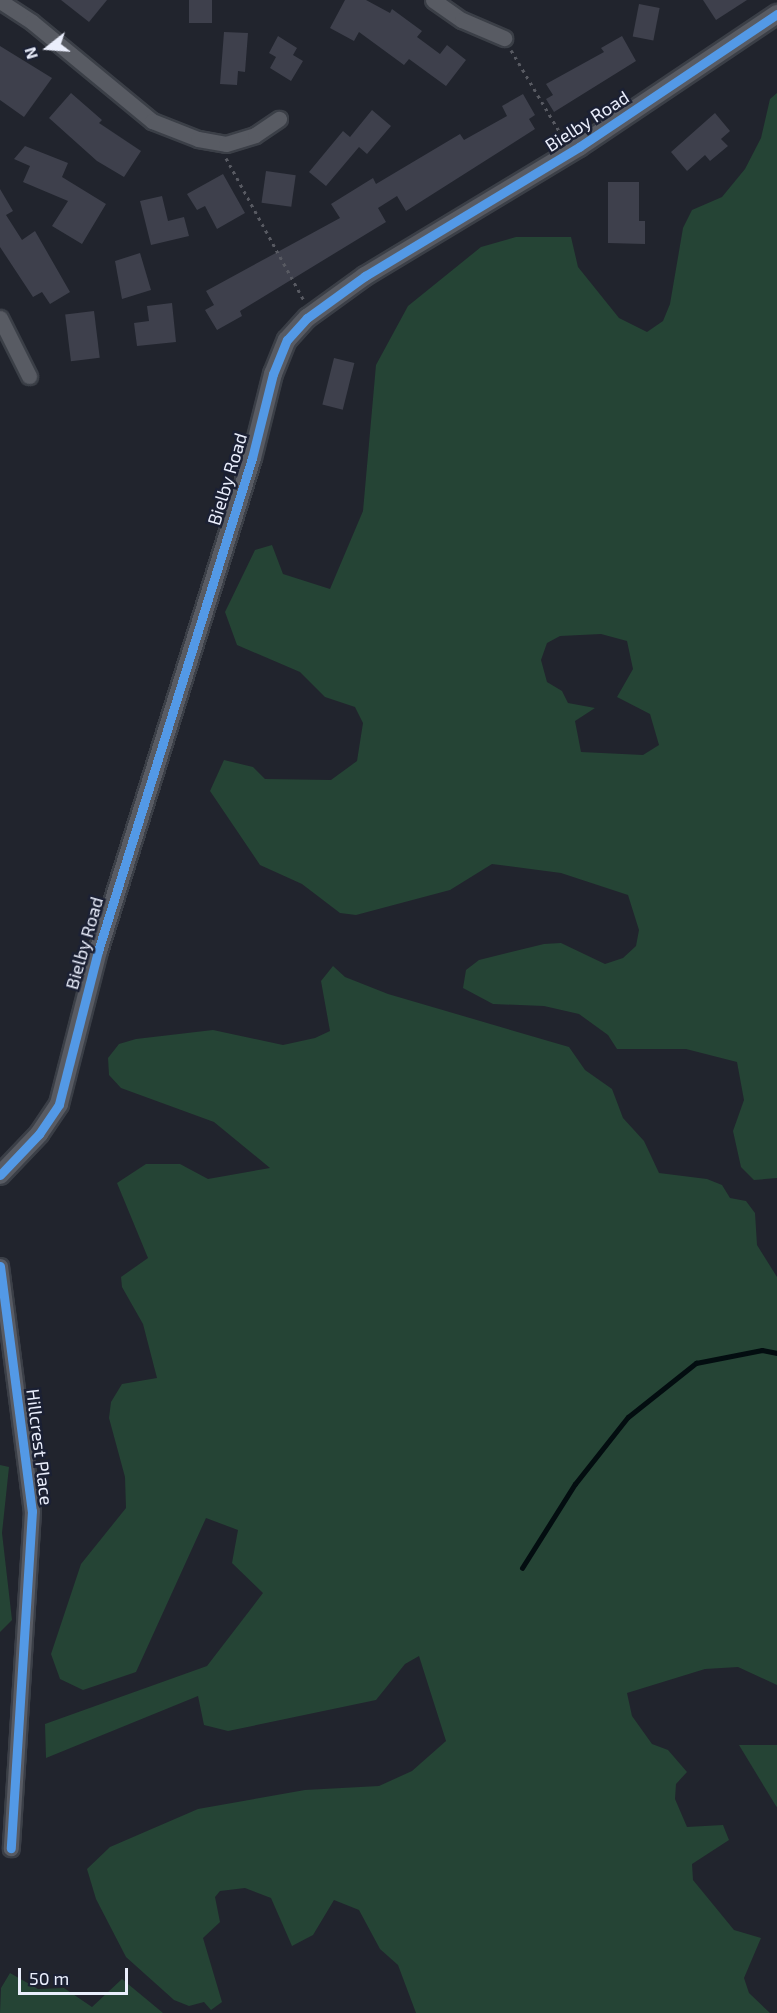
<!DOCTYPE html>
<html>
<head>
<meta charset="utf-8">
<style>
	body { margin:0 }
	#map { position:relative; width:777px; height:2013px; overflow:hidden; background:#21242d; font-family:"Exo 2",sans-serif }
	div>[style] { position:absolute }
	[style*='--x'] { left:calc(var(--x)*1px); top:calc(var(--y)*1px); width:calc(var(--w)*1px); rotate:calc(var(--a)*1deg) }
	.green>* { inset:0; background:#254435 }
	.stream>* { height:4.5px; margin:-2.25px; padding:0 2.25px; transform-origin:2.25px; border-radius:2.25px; background:#030d10 }
	.building>* { inset:0; background:#3e404c; transform-origin:0 0 }
	.path>* { height:3px; margin-top:-1.5px; transform-origin:0; background:repeating-linear-gradient(90deg,#585a62 0 3px,transparent 0 7.5px) }
	.roads { filter:drop-shadow(2px 0 #3b3f47) drop-shadow(-2px 0 #3b3f47) drop-shadow(0 2px #3b3f47) drop-shadow(0 -2px #3b3f47) }
	.minor>* { height:15px; margin:-7.5px; padding:0 7.5px; transform-origin:7.5px; border-radius:7.5px; background:#585b63 }
	.tertiary>* { height:18px; margin:-9px; padding:0 9px; transform-origin:9px; border-radius:9px; background:#585b63 }
	.cycleway>* { height:9px; margin:-4.5px; padding:0 4.5px; transform-origin:4.5px; border-radius:4.5px; background:#5399e6 }
	span { translate:-50% -50%; white-space:nowrap; text-align:center; line-height:1.15; -webkit-text-stroke:5px #1b2033; paint-order:stroke }
	.street-label { font-size:18px; color:#eaeefc }
	.north { position:absolute; left:18px; top:18px; width:60px; height:60px; -webkit-text-stroke:4px #1b2033; paint-order:stroke; rotate:253deg; font-size:16px; font-weight:700; line-height:24px; text-align:center; color:#eaeefc }
	.north::after { content:''; display:block; margin:auto; width:21px; height:27px; background:#eaeefc; clip-path:polygon(50% 0,100% 100%,50% 72%,0 100%) }
	.scale { position:absolute; left:18px; top:1968px; width:110px; height:27px; box-sizing:border-box; border:3px solid #eaeefc; border-top:0; padding-left:8px; font-size:18px; line-height:21px; white-space:nowrap; color:#eaeefc; -webkit-text-stroke:4px #1b2033; paint-order:stroke }
</style>
</head>
<body>
<div id="map">
	<div class="green">
		<div style="clip-path:polygon(evenodd,777px 93px,777px 1178px,754px 1180px,741px 1167px,733px 1131px,744px 1100px,737px 1062px,686px 1049px,617px 1049px,608px 1035px,579px 1014px,544px 1006px,493px 1004px,463px 988px,466px 970px,479px 960px,544px 944px,561px 943px,605px 964px,623px 958px,636px 946px,639px 930px,628px 895px,561px 873px,492px 864px,450px 890px,356px 915px,340px 913px,302px 884px,260px 865px,210px 791px,224px 760px,253px 767px,265px 779px,331px 780px,357px 761px,363px 723px,355px 707px,325px 697px,300px 672px,237px 645px,225px 612px,255px 550px,272px 545px,283px 574px,330px 589px,363px 511px,376px 365px,408px 306px,481px 247px,516px 237px,571px 237px,578px 267px,619px 318px,647px 332px,663px 321px,670px 304px,683px 228px,692px 210px,722px 197px,745px 169px,761px 138px,770px 99px,777px 93px,601px 634px,627px 641px,633px 669px,617px 697px,650px 714px,659px 745px,643px 755px,581px 752px,575px 721px,595px 708px,568px 703px,562px 691px,547px 682px,541px 660px,547px 643px,560px 636px,601px 634px)"></div>
		<div style="clip-path:polygon(333px 966px,345px 977px,388px 994px,569px 1047px,585px 1070px,612px 1089px,623px 1118px,644px 1141px,659px 1173px,707px 1179px,722px 1185px,730px 1198px,746px 1201px,755px 1213px,757px 1245px,777px 1277px,777px 1685px,738px 1667px,705px 1669px,627px 1693px,632px 1716px,652px 1744px,668px 1750px,687px 1772px,676px 1784px,675px 1799px,687px 1827px,723px 1825px,729px 1840px,692px 1864px,693px 1880px,734px 1930px,761px 1938px,744px 1978px,749px 1993px,770px 2013px,416px 2013px,398px 1965px,380px 1949px,359px 1910px,334px 1900px,313px 1935px,292px 1946px,271px 1898px,245px 1888px,220px 1891px,215px 1897px,220px 1922px,203px 1938px,222px 2002px,211px 2010px,204px 2002px,189px 2006px,174px 2000px,126px 1957px,96px 1899px,87px 1869px,110px 1847px,198px 1809px,305px 1790px,379px 1786px,412px 1771px,446px 1741px,419px 1656px,405px 1664px,376px 1700px,228px 1731px,204px 1725px,198px 1696px,46px 1758px,45px 1724px,207px 1666px,263px 1593px,232px 1563px,238px 1530px,206px 1518px,136px 1672px,83px 1690px,60px 1679px,51px 1654px,81px 1564px,126px 1508px,125px 1477px,109px 1418px,111px 1402px,122px 1384px,157px 1378px,143px 1324px,122px 1287px,121px 1277px,148px 1258px,117px 1183px,146px 1164px,180px 1164px,208px 1179px,270px 1168px,214px 1122px,121px 1088px,109px 1075px,108px 1058px,119px 1044px,136px 1039px,213px 1030px,283px 1045px,315px 1038px,330px 1031px,321px 981px)"></div>
		<div style="clip-path:polygon(0 1465px,9px 1467px,2px 1533px,12px 1620px,0 1632px)"></div>
		<div style="clip-path:polygon(739px 1745px,777px 1745px,777px 1807px,776px 1806px)"></div>
		<div style="clip-path:polygon(10px 1973px,38px 1989px,64px 1988px,92px 2007px,122px 1979px,163px 2013px,0 2013px,1px 1988px)"></div>
	</div>
	<div class="stream">
		<div style="--x:522;--y:1568;--w:99;--a:-57.8"></div>
		<div style="--x:575;--y:1484;--w:85;--a:-51.7"></div>
		<div style="--x:628;--y:1417;--w:87;--a:-38.5"></div>
		<div style="--x:696;--y:1363;--w:67;--a:-11.1"></div>
		<div style="--x:762;--y:1350;--w:15;--a:11"></div>
	</div>
	<div class="building">
		<div style="clip-path:polygon(61px 0,107px 0,89px 22px)"></div>
		<div style="left:189px;top:0;width:23px;height:23px"></div>
		<div style="clip-path:polygon(345px 0,366px 0,390px 13px,392px 9px,422px 31px,417px 37px,440px 54px,447px 45px,466px 60px,446px 86px,409px 59px,404px 65px,359px 32px,354px 41px,330px 28px)"></div>
		<div style="clip-path:polygon(703px 0,747px 0,716px 20px)"></div>
		<div style="left:639px;top:4px;width:21px;height:33px;rotate:11deg"></div>
		<div style="clip-path:polygon(224px 32px,248px 33px,245px 72px,238px 71px,237px 85px,220px 84px)"></div>
		<div style="clip-path:polygon(278px 36px,297px 48px,293px 55px,303px 61px,291px 81px,270px 68px,276px 57px,269px 53px)"></div>
		<div style="clip-path:polygon(622px 36px,636px 61px,554px 112px,546px 99px,553px 95px,546px 84px,604px 52px,601px 48px)"></div>
		<div style="clip-path:polygon(0 46px,52px 78px,24px 117px,0 100px)"></div>
		<div style="clip-path:polygon(71px 93px,102px 120px,99px 123px,141px 151px,124px 177px,97px 161px,49px 118px)"></div>
		<div style="clip-path:polygon(523px 94px,535px 115px,529px 119px,535px 129px,406px 211px,397px 196px,378px 208px,386px 222px,240px 311px,242px 316px,217px 330px,205px 310px,214px 305px,206px 291px,340px 218px,331px 204px,373px 178px,376px 184px,460px 134px,464px 140px,507px 116px,502px 106px)"></div>
		<div style="clip-path:polygon(372px 110px,391px 126px,367px 154px,359px 147px,326px 186px,309px 172px,343px 131px,350px 137px)"></div>
		<div style="clip-path:polygon(715px 113px,730px 131px,721px 139px,728px 146px,710px 161px,705px 155px,687px 171px,671px 152px)"></div>
		<div style="clip-path:polygon(25px 146px,68px 163px,62px 177px,106px 204px,82px 244px,52px 226px,68px 201px,23px 182px,30px 166px,14px 159px)"></div>
		<div style="left:266px;top:171px;width:30px;height:32px;rotate:8deg"></div>
		<div style="clip-path:polygon(223px 174px,245px 213px,217px 229px,205px 206px,197px 210px,187px 194px)"></div>
		<div style="clip-path:polygon(608px 182px,639px 182px,639px 221px,645px 221px,645px 244px,608px 243px)"></div>
		<div style="clip-path:polygon(0 189px,13px 211px,6px 215px,22px 240px,35px 231px,70px 292px,50px 304px,42px 292px,33px 297px,0 247px)"></div>
		<div style="clip-path:polygon(162px 196px,168px 221px,184px 217px,189px 236px,151px 245px,140px 201px)"></div>
		<div style="clip-path:polygon(140px 253px,151px 290px,122px 299px,115px 261px)"></div>
		<div style="clip-path:polygon(172px 303px,176px 342px,137px 346px,134px 323px,149px 321px,147px 306px)"></div>
		<div style="left:94px;top:311px;width:47px;height:29px;rotate:83deg"></div>
		<div style="left:334px;top:358px;width:21px;height:48px;rotate:14deg"></div>
	</div>
	<div class="path">
		<div style="--x:511;--y:50;--w:100;--a:59.3"></div>
		<div style="--x:226;--y:158;--w:164;--a:61.3"></div>
	</div>
	<div class="roads">
		<div class="minor">
			<div style="--x:433;--y:0;--w:35;--a:35"></div>
			<div style="--x:462;--y:20;--w:46;--a:23.2"></div>
			<div style="--x:0;--y:1;--w:38;--a:33"></div>
			<div style="--x:32;--y:22;--w:156;--a:39.5"></div>
			<div style="--x:152;--y:121;--w:49;--a:21.4"></div>
			<div style="--x:198;--y:139;--w:28;--a:10"></div>
			<div style="--x:226;--y:144;--w:30;--a:-17"></div>
			<div style="--x:255;--y:135;--w:29;--a:-34"></div>
			<div style="--x:0;--y:318;--w:65;--a:63.4"></div>
			<div style="--x:0;--y:1266;--w:247;--a:82.6"></div>
			<div style="--x:32;--y:1511;--w:338;--a:93.6"></div>
		</div>
		<div class="tertiary">
			<div style="--x:0;--y:1175;--w:57;--a:-46.4"></div>
			<div style="--x:39;--y:1134;--w:36;--a:-56"></div>
			<div style="--x:59;--y:1104;--w:158;--a:-75.7"></div>
			<div style="--x:98;--y:951;--w:516;--a:-72.65"></div>
			<div style="--x:252;--y:458;--w:87;--a:-76"></div>
			<div style="--x:273;--y:374;--w:37;--a:-68"></div>
			<div style="--x:287;--y:340;--w:30;--a:-48"></div>
			<div style="--x:307;--y:318;--w:72;--a:-35.9"></div>
			<div style="--x:365;--y:276;--w:250;--a:-31.1"></div>
			<div style="--x:579;--y:147;--w:239;--a:-33.9"></div>
		</div>
	</div>
	<div class="cycleway">
		<div style="--x:0;--y:1175;--w:57;--a:-46.4"></div>
		<div style="--x:39;--y:1134;--w:36;--a:-56"></div>
		<div style="--x:59;--y:1104;--w:158;--a:-75.7"></div>
		<div style="--x:98;--y:951;--w:516;--a:-72.65"></div>
		<div style="--x:252;--y:458;--w:87;--a:-76"></div>
		<div style="--x:273;--y:374;--w:37;--a:-68"></div>
		<div style="--x:287;--y:340;--w:30;--a:-48"></div>
		<div style="--x:307;--y:318;--w:72;--a:-35.9"></div>
		<div style="--x:365;--y:276;--w:250;--a:-31.1"></div>
		<div style="--x:579;--y:147;--w:239;--a:-33.9"></div>
		<div style="--x:0;--y:1266;--w:247;--a:82.6"></div>
		<div style="--x:32;--y:1511;--w:338;--a:93.6"></div>
	</div>
	<div class="street-label">
		<span style="left:587px;top:121px;rotate:-33deg">Bielby Road</span>
		<span style="left:227px;top:479px;rotate:-73deg">Bielby Road</span>
		<span style="left:84px;top:943px;rotate:-74deg">Bielby Road</span>
		<span style="left:40px;top:1447px;rotate:83deg">Hillcrest Place</span>
	</div>
	<div class="north">N</div>
	<div class="scale">50 m</div>
</div>
</body>
</html>
